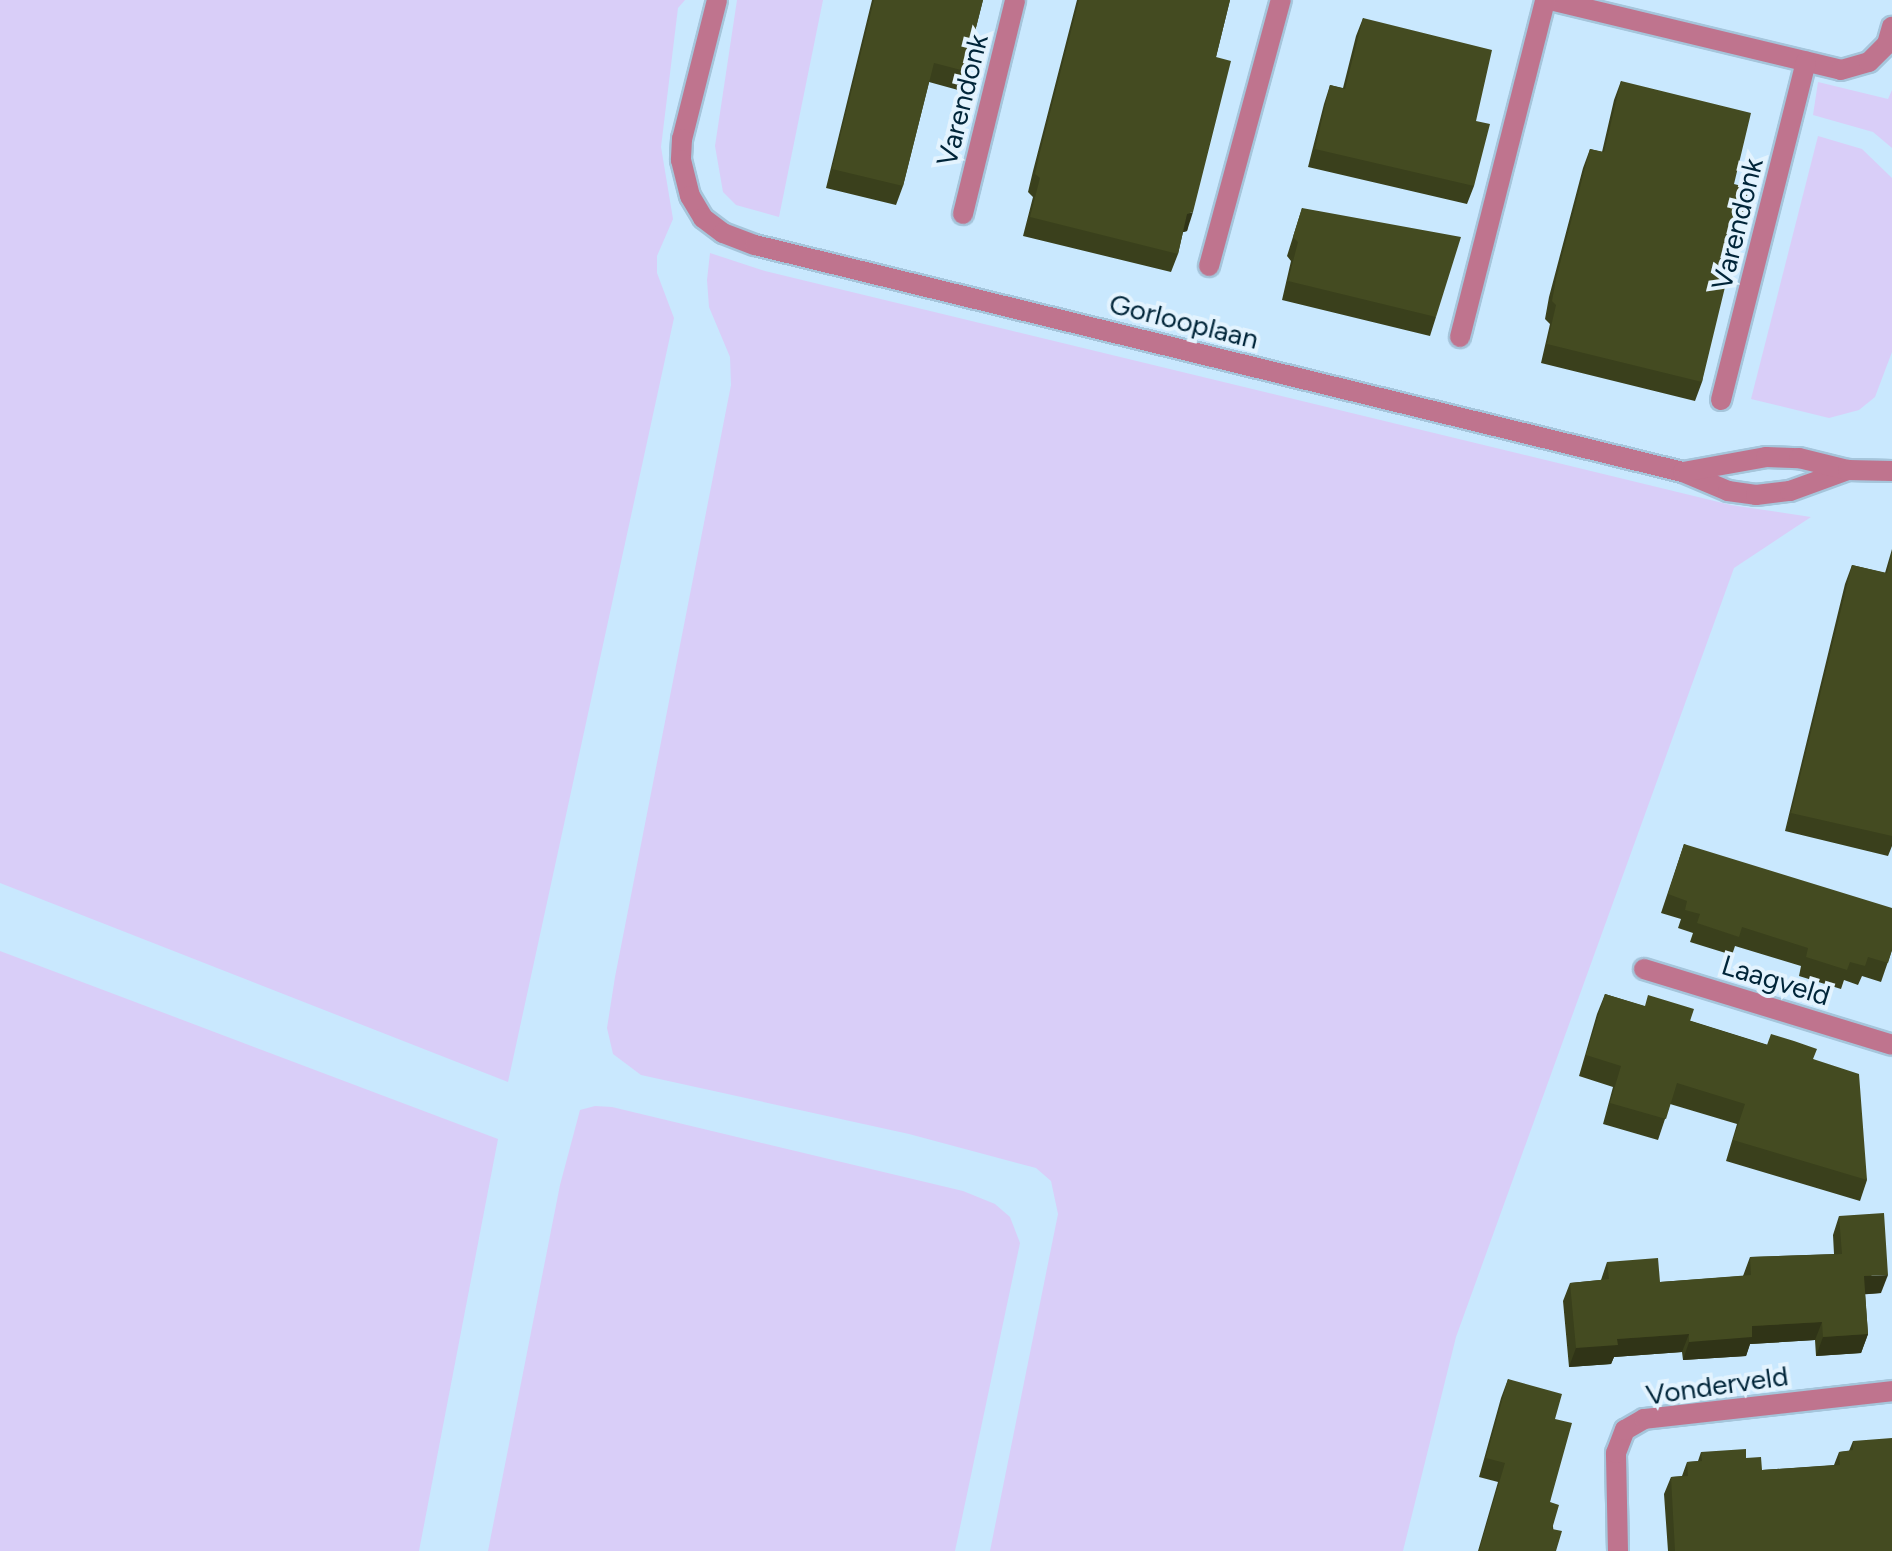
<!DOCTYPE html>
<html>
<head>
<meta charset="utf-8">
<style>
	body { margin:0 }
	#map { position:relative; width:1892px; height:1551px; overflow:hidden; background:#c9e8fe; font-family:Figtree,sans-serif }
	div>[style] { position:absolute }
	[style*='--x'] { left:calc(var(--x)*1px); top:calc(var(--y)*1px); width:calc(var(--w)*1px); rotate:calc(var(--a)*1deg) }
	.green>* { inset:0; background:#d9cef8 }
	.roads { filter:drop-shadow(2px 0 #a5c5db) drop-shadow(-2px 0 #a5c5db) drop-shadow(0 2px #a5c5db) drop-shadow(0 -2px #a5c5db) }
	.street>* { height:20px; margin:-10px; padding:0 10px; transform-origin:10px; border-radius:10px; background:#bf748e }
	.wall>* { inset:0; background:#3a401c }
	.shaded-wall>* { inset:0; background:#303417 }
	.building>* { inset:0; background:#444b21 }
	span { translate:-50% -50%; white-space:nowrap; text-align:center; line-height:1.15; -webkit-text-stroke:8px #e3f3fe; paint-order:stroke }
	.street-label { font-size:28px; color:#002539 }
</style>
</head>
<body>
<div id="map">
	<div class="green">
		<div style="clip-path:polygon(0 0,685px 0,678px 8px,661px 147px,673px 219px,657px 256px,657px 273px,674px 318px,508px 1082px,0 883px)"></div>
		<div style="clip-path:polygon(737px 0,823px 0,779px 217px,736px 205px,723px 192px,715px 146px)"></div>
		<div style="clip-path:polygon(1818px 82px,1888px 99px,1892px 90px,1892px 148px,1873px 132px,1813px 115px)"></div>
		<div style="clip-path:polygon(1818px 136px,1862px 149px,1892px 178px,1892px 352px,1875px 397px,1859px 410px,1829px 418px,1751px 399px)"></div>
		<div style="clip-path:polygon(710px 253px,765px 271px,1731px 505px,1811px 517px,1734px 568px,1456px 1337px,1403px 1551px,990px 1551px,1058px 1214px,1051px 1181px,1036px 1168px,909px 1134px,641px 1075px,613px 1054px,607px 1028px,615px 977px,731px 385px,730px 357px,709px 307px,707px 280px)"></div>
		<div style="clip-path:polygon(0 951px,498px 1139px,419px 1551px,0 1551px)"></div>
		<div style="clip-path:polygon(595px 1106px,612px 1107px,963px 1191px,995px 1204px,1010px 1217px,1020px 1243px,955px 1551px,488px 1551px,560px 1185px,580px 1110px)"></div>
	</div>
	<div class="roads">
		<div class="street">
			<div style="--x:717;--y:0;--w:143;--a:104.1"></div>
			<div style="--x:682;--y:139;--w:21;--a:93"></div>
			<div style="--x:681;--y:160;--w:37;--a:76"></div>
			<div style="--x:690;--y:196;--w:26;--a:59"></div>
			<div style="--x:703;--y:218;--w:25;--a:37"></div>
			<div style="--x:723;--y:233;--w:34;--a:21"></div>
			<div style="--x:755;--y:245;--w:955;--a:13.75"></div>
			<div style="--x:1683;--y:472;--w:49;--a:22.9"></div>
			<div style="--x:1728;--y:491;--w:28;--a:8"></div>
			<div style="--x:1756;--y:495;--w:34;--a:-7"></div>
			<div style="--x:1790;--y:491;--w:62;--a:-19.9"></div>
			<div style="--x:1550;--y:0;--w:299;--a:13.5"></div>
			<div style="--x:1841;--y:70;--w:29;--a:-16"></div>
			<div style="--x:1869;--y:62;--w:25;--a:-45"></div>
			<div style="--x:1887;--y:44;--w:18;--a:-74"></div>
			<div style="--x:963;--y:214;--w:220;--a:-76.3"></div>
			<div style="--x:1209;--y:266;--w:276;--a:-74.9"></div>
			<div style="--x:1460;--y:337;--w:348;--a:-75.8"></div>
			<div style="--x:1721;--y:400;--w:349;--a:-75.9"></div>
			<div style="--x:1683;--y:472;--w:84;--a:-10.2"></div>
			<div style="--x:1766;--y:457;--w:33;--a:2"></div>
			<div style="--x:1799;--y:458;--w:50;--a:13.8"></div>
			<div style="--x:1848;--y:470;--w:44;--a:1.3"></div>
			<div style="--x:1644;--y:969;--w:259;--a:17"></div>
			<div style="--x:1618;--y:1551;--w:98;--a:-91.2"></div>
			<div style="--x:1616;--y:1453;--w:25;--a:-69"></div>
			<div style="--x:1625;--y:1430;--w:22;--a:-30"></div>
			<div style="--x:1644;--y:1419;--w:250;--a:-6.4"></div>
		</div>
	</div>
	<div class="wall">
		<div style="clip-path:polygon(872px 0,983px 0,965px 71px,958px 90px,929px 82px,903px 186px,896px 205px,826px 188px)"></div>
		<div style="clip-path:polygon(1077px 0,1230px 0,1216px 57px,1187px 231px,1183px 232px,1178px 254px,1171px 272px,1023px 236px,1033px 197px,1028px 192px,1033px 171px)"></div>
		<div style="clip-path:polygon(1363px 18px,1476px 121px,1474px 186px,1467px 204px,1308px 167px,1324px 104px,1330px 85px,1343px 88px,1356px 36px)"></div>
		<div style="clip-path:polygon(1621px 81px,1734px 184px,1702px 382px,1695px 401px,1541px 363px,1550px 324px,1545px 319px,1549px 297px,1583px 168px,1590px 149px,1602px 152px,1614px 100px)"></div>
		<div style="clip-path:polygon(1302px 208px,1436px 317px,1430px 336px,1282px 300px,1291px 261px,1287px 256px)"></div>
		<div style="clip-path:polygon(1892px 549px,1892px 846px,1888px 856px,1785px 831px,1845px 584px,1852px 565px,1885px 573px)"></div>
		<div style="clip-path:polygon(1684px 844px,1892px 950px,1881px 982px,1862px 976px,1858px 985px,1844px 980px,1841px 989px,1799px 976px,1801px 966px,1735px 946px,1732px 955px,1690px 942px,1693px 933px,1678px 928px,1681px 919px,1661px 913px)"></div>
		<div style="clip-path:polygon(1605px 994px,1813px 1059px,1867px 1180px,1860px 1201px,1726px 1161px,1737px 1124px,1670px 1104px,1658px 1140px,1603px 1124px,1613px 1087px,1579px 1076px,1597px 1014px)"></div>
		<div style="clip-path:polygon(1839px 1216px,1881px 1293px,1865px 1294px,1868px 1334px,1861px 1353px,1816px 1356px,1815px 1340px,1750px 1344px,1746px 1356px,1683px 1360px,1682px 1352px,1614px 1357px,1611px 1364px,1569px 1367px,1563px 1301px,1570px 1283px,1601px 1280px,1607px 1262px,1660px 1282px,1743px 1276px,1750px 1257px,1834px 1254px,1833px 1235px)"></div>
		<div style="clip-path:polygon(1508px 1379px,1555px 1419px,1550px 1502px,1556px 1551px,1478px 1551px,1498px 1482px,1479px 1477px,1501px 1398px)"></div>
		<div style="clip-path:polygon(1853px 1441px,1892px 1551px,1668px 1551px,1664px 1494px,1671px 1477px,1682px 1476px,1687px 1462px,1698px 1461px,1701px 1452px,1746px 1458px,1762px 1470px,1834px 1465px,1839px 1452px,1849px 1451px)"></div>
	</div>
	<div class="shaded-wall">
		<div style="clip-path:polygon(1193px 212px,1187px 231px,1180px 233px,1187px 214px)"></div>
		<div style="clip-path:polygon(1888px 1275px,1881px 1293px,1857px 1295px,1864px 1276px)"></div>
		<div style="clip-path:polygon(1822px 1322px,1815px 1340px,1750px 1344px,1746px 1356px,1683px 1360px,1689px 1342px,1752px 1326px)"></div>
		<div style="clip-path:polygon(1689px 1334px,1682px 1352px,1614px 1357px,1611px 1364px,1569px 1367px,1576px 1348px,1617px 1339px)"></div>
		<div style="clip-path:polygon(1868px 1334px,1861px 1353px,1816px 1356px,1823px 1337px)"></div>
	</div>
	<div class="building">
		<div style="clip-path:polygon(874px 0,983px 0,965px 71px,934px 63px,903px 186px,832px 169px)"></div>
		<div style="clip-path:polygon(1079px 0,1230px 0,1216px 57px,1231px 61px,1193px 212px,1187px 214px,1178px 254px,1030px 217px,1040px 178px,1035px 174px,1040px 152px)"></div>
		<div style="clip-path:polygon(1363px 18px,1492px 50px,1476px 121px,1490px 124px,1474px 186px,1315px 149px,1330px 85px,1345px 89px)"></div>
		<div style="clip-path:polygon(1621px 81px,1751px 113px,1734px 184px,1749px 188px,1702px 382px,1547px 344px,1556px 305px,1552px 301px,1556px 279px,1590px 149px,1604px 152px)"></div>
		<div style="clip-path:polygon(1302px 208px,1461px 237px,1436px 317px,1288px 281px,1298px 242px,1293px 237px)"></div>
		<div style="clip-path:polygon(1892px 552px,1892px 836px,1791px 813px,1852px 565px,1887px 573px)"></div>
		<div style="clip-path:polygon(1684px 844px,1892px 908px,1892px 950px,1888px 963px,1868px 957px,1865px 966px,1850px 962px,1847px 970px,1806px 957px,1808px 948px,1742px 927px,1739px 937px,1697px 923px,1700px 914px,1685px 910px,1687px 901px,1668px 894px)"></div>
		<div style="clip-path:polygon(1605px 994px,1645px 1006px,1648px 995px,1694px 1009px,1690px 1021px,1767px 1045px,1771px 1034px,1794px 1041px,1817px 1049px,1813px 1059px,1859px 1074px,1867px 1180px,1733px 1140px,1745px 1104px,1677px 1083px,1666px 1119px,1610px 1103px,1621px 1066px,1586px 1055px)"></div>
		<div style="clip-path:polygon(1884px 1213px,1888px 1275px,1864px 1276px,1868px 1334px,1823px 1337px,1822px 1322px,1752px 1326px,1752px 1337px,1689px 1342px,1689px 1334px,1617px 1339px,1618px 1345px,1576px 1348px,1570px 1283px,1609px 1279px,1607px 1262px,1658px 1258px,1660px 1282px,1751px 1275px,1750px 1257px,1842px 1254px,1839px 1216px)"></div>
		<div style="clip-path:polygon(1508px 1379px,1562px 1394px,1555px 1419px,1572px 1423px,1550px 1502px,1559px 1505px,1552px 1529px,1562px 1531px,1556px 1551px,1479px 1551px,1505px 1463px,1486px 1458px)"></div>
		<div style="clip-path:polygon(1892px 1438px,1892px 1551px,1675px 1551px,1671px 1477px,1688px 1476px,1687px 1462px,1702px 1461px,1701px 1452px,1746px 1449px,1746px 1458px,1761px 1457px,1762px 1470px,1840px 1465px,1839px 1452px,1853px 1450px,1853px 1441px)"></div>
	</div>
	<div class="street-label">
		<span style="left:962px;top:100px;rotate:-76deg">Varendonk</span>
		<span style="left:1737px;top:224px;rotate:-76deg">Varendonk</span>
		<span style="left:1184px;top:321px;rotate:14deg">Gorlooplaan</span>
		<span style="left:1776px;top:980px;rotate:17deg">Laagveld</span>
		<span style="left:1717px;top:1385px;rotate:-8deg">Vonderveld</span>
	</div>
</div>
</body>
</html>
